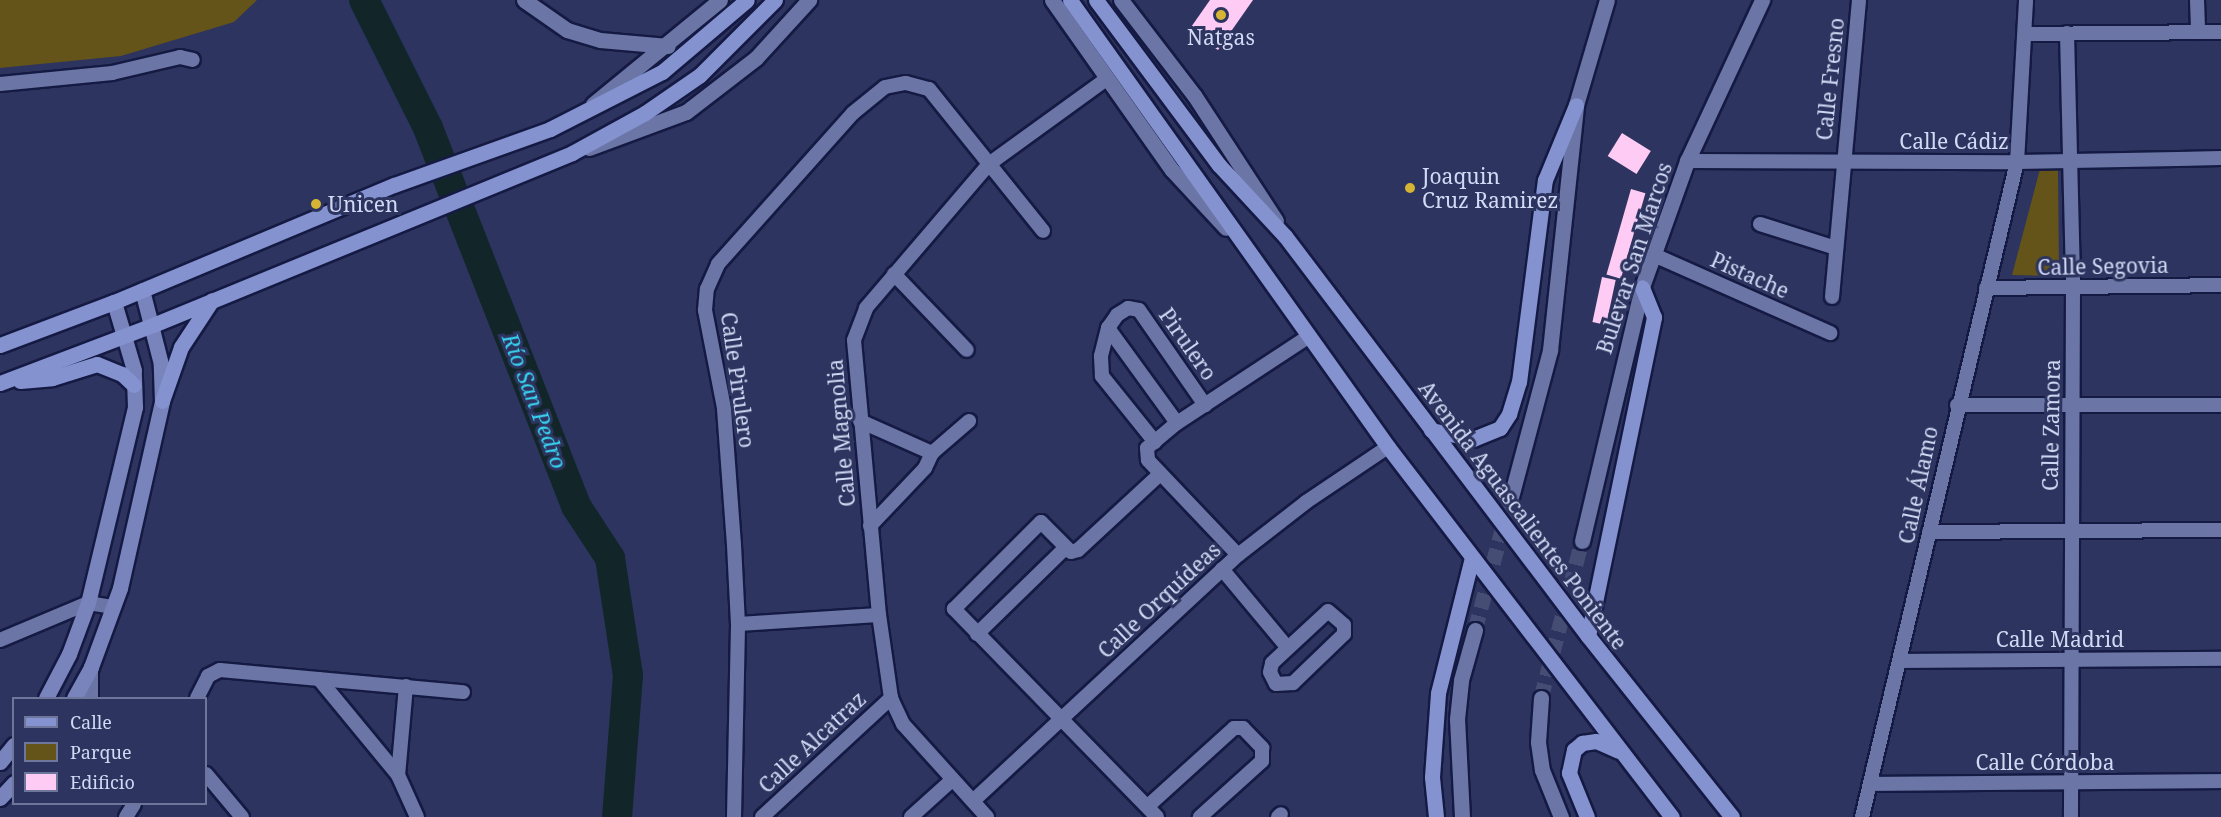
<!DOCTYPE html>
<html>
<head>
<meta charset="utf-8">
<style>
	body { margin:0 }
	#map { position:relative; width:2221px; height:817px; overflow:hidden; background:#2c345f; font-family:"Noto Serif",serif }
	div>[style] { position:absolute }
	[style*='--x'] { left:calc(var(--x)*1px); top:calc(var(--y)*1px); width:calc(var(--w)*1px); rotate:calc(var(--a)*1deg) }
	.green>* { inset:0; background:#645419 }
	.river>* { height:30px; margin:-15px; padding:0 15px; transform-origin:15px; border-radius:15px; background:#12262a }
	.building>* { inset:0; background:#fdcbf3; transform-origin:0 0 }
	.tertiary-tunnel>* { height:15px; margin-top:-7.5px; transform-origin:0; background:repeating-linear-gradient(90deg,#454d75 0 15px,transparent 0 23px) }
	.roads { filter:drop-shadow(2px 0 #151a43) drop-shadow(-2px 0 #151a43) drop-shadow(0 2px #151a43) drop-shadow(0 -2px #151a43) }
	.minor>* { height:14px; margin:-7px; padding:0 7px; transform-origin:7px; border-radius:7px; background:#6b76a6 }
	.tertiary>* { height:15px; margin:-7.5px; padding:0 7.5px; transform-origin:7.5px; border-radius:7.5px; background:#6b76a6 }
	.secondary>* { height:15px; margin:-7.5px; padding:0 7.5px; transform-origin:7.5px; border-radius:7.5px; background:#7884bb }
	.primary>* { height:15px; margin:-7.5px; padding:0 7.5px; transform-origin:7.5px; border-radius:7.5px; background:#8492cf }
	.dots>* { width:16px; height:16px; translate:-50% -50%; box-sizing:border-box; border:3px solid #2c345f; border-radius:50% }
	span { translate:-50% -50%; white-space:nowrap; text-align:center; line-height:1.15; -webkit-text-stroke:6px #2c345f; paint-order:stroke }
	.poi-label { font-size:21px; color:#d2d9f4 }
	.left { translate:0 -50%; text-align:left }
	.street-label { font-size:21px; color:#d2d9f4 }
	.water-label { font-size:22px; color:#38d5f2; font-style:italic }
	.legend { position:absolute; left:12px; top:697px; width:195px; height:108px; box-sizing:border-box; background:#2c345f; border:2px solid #6e769b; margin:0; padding:8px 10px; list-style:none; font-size:18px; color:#d2d9f4 }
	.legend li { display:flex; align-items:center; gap:12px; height:30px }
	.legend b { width:30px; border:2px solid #6e769b }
</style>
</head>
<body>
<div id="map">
	<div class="green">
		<div style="clip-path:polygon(0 0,257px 0,234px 22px,121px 56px,0 68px)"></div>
		<div style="clip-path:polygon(2040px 169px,2058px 169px,2059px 276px,2012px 275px)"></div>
	</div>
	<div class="river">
		<div style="--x:364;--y:0;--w:143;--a:63.4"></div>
		<div style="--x:428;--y:128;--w:406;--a:68.6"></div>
		<div style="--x:576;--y:506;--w:62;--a:56.8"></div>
		<div style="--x:610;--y:558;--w:118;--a:81.3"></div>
		<div style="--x:628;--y:675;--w:142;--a:94.4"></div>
	</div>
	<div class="building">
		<div style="clip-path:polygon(1210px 0,1253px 0,1218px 50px,1189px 30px)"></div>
		<div style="left:1622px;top:133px;width:34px;height:27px;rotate:32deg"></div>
		<div style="left:1631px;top:189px;width:15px;height:89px;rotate:16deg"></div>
		<div style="left:1602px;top:277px;width:14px;height:46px;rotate:12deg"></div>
	</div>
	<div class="tertiary-tunnel">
		<div style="--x:1475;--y:630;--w:138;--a:-74.9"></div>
		<div style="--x:1541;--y:698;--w:162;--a:-75.4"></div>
	</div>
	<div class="roads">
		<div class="minor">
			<div style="--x:2197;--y:0;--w:32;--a:88"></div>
			<div style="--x:2067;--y:33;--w:254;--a:88.6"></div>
			<div style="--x:2073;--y:287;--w:530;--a:90.22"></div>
			<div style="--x:2026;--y:34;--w:195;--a:-0.6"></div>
			<div style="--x:0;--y:84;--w:113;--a:-5.6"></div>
			<div style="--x:112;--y:73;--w:70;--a:-13.2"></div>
			<div style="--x:180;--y:57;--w:13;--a:13"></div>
			<div style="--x:1687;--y:161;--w:330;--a:0.2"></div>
			<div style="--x:2017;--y:162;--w:204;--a:-1.1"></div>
			<div style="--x:1760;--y:224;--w:80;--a:17.5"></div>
			<div style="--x:1654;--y:255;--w:193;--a:23.9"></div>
			<div style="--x:894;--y:274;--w:105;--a:46.2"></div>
			<div style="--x:1986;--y:288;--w:235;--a:-0.7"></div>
			<div style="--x:1832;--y:297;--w:298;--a:-84.8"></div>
			<div style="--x:1108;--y:328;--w:117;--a:54"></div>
			<div style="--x:1957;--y:405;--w:264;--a:0"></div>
			<div style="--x:860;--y:421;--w:79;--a:24"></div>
			<div style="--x:1155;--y:442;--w:85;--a:-128.8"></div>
			<div style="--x:1102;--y:376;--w:20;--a:-93"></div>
			<div style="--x:1101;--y:356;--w:29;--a:-76"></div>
			<div style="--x:1108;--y:328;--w:16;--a:-55"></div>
			<div style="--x:1117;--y:315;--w:13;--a:-32"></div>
			<div style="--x:1128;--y:308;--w:11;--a:10"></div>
			<div style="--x:1139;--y:310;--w:116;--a:55.2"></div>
			<div style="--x:870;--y:526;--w:80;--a:-46.5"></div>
			<div style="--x:925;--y:468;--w:17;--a:-65"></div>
			<div style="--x:932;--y:453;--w:49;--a:-40.9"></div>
			<div style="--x:1929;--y:532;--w:292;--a:-0.4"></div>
			<div style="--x:1238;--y:555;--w:131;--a:-133.5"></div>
			<div style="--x:1148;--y:460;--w:12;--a:-95"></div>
			<div style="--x:1147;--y:448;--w:39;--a:-40"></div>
			<div style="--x:1177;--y:423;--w:157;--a:-33.3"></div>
			<div style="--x:1222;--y:569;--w:102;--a:50.2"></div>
			<div style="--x:1328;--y:611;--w:21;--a:41"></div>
			<div style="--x:1344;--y:625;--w:9;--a:90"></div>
			<div style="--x:1344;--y:634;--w:71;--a:136.1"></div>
			<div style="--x:1293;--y:683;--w:17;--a:177"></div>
			<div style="--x:1276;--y:684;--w:13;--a:-117"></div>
			<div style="--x:1270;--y:672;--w:9;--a:-77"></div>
			<div style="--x:1272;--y:663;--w:76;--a:-42.9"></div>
			<div style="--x:738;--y:624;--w:141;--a:-3.7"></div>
			<div style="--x:977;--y:634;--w:124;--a:-44.3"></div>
			<div style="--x:0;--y:640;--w:95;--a:-22.8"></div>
			<div style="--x:88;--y:603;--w:26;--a:9"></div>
			<div style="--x:1900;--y:661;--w:321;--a:-0.4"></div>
			<div style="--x:319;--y:679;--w:124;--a:50.5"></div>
			<div style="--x:406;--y:686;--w:89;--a:95.1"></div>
			<div style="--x:398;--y:775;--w:46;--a:65.7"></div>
			<div style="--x:91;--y:698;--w:31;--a:-90"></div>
			<div style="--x:197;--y:698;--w:25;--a:-63"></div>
			<div style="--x:208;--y:676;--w:13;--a:-27"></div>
			<div style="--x:220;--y:670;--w:244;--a:5.2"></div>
			<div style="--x:206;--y:774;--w:56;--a:50.1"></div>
			<div style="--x:1870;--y:784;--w:351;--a:-0.5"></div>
			<div style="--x:973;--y:801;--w:362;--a:-42.9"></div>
			<div style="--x:1238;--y:555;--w:86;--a:-37.9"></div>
			<div style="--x:1306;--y:502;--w:99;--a:-33.9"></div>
			<div style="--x:1148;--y:806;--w:116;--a:-42.2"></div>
			<div style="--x:1234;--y:728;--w:9;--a:0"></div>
			<div style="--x:1243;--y:728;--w:28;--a:46"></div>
			<div style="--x:1262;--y:748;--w:13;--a:90"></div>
			<div style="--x:1262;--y:761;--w:84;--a:137.9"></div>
			<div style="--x:126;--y:817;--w:15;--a:-58"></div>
			<div style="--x:734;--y:817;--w:193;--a:-88.8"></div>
			<div style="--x:738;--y:624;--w:79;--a:-92.9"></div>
			<div style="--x:734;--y:545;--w:137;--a:-94.2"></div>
			<div style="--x:724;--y:408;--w:100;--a:-101"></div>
			<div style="--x:705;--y:310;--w:21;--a:-85"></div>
			<div style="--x:707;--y:289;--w:27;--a:-66"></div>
			<div style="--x:718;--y:264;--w:203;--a:-48.2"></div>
			<div style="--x:853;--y:113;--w:41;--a:-39.1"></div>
			<div style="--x:885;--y:87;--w:21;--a:-11"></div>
			<div style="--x:906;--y:83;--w:24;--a:15"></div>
			<div style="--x:929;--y:89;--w:182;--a:51.2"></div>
			<div style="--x:762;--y:817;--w:176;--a:-42.7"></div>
			<div style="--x:911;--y:817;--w:55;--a:-42.1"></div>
			<div style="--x:987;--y:817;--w:125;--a:-132.1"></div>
			<div style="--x:903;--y:724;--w:29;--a:-115"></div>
			<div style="--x:891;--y:698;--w:84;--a:-98.2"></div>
			<div style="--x:879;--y:615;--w:276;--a:-95.2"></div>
			<div style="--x:854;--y:340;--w:34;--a:-69"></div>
			<div style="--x:866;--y:308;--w:189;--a:-49.5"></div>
			<div style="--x:989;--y:164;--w:143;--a:-35.9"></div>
			<div style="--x:1157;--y:817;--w:291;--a:-134.3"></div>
			<div style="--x:954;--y:609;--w:123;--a:-45"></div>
			<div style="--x:1041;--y:522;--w:42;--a:45"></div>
			<div style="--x:1071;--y:552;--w:7;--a:-16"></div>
			<div style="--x:1078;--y:550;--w:112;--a:-42.8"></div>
			<div style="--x:1278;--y:817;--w:4;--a:-45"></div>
			<div style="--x:1862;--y:817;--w:673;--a:-76.69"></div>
			<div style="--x:2017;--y:162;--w:162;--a:-86.8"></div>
		</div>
		<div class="tertiary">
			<div style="--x:524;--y:0;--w:52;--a:34.9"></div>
			<div style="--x:567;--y:30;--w:34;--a:17"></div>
			<div style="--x:600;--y:40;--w:68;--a:5"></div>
			<div style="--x:1052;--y:0;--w:208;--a:54.8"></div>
			<div style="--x:1172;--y:170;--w:79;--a:47"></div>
			<div style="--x:1121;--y:0;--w:120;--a:52.5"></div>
			<div style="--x:1194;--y:95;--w:150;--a:56.9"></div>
			<div style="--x:593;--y:104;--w:164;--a:-39.3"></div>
			<div style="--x:589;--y:148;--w:103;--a:-20.4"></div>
			<div style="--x:686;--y:112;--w:88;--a:-37.6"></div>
			<div style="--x:756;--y:58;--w:79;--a:-47.6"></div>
			<div style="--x:1511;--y:497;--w:152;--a:-75.1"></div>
			<div style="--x:1550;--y:350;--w:246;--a:-83.9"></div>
			<div style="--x:1576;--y:105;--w:109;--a:-73.6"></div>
			<div style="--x:1582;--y:541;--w:261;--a:-76.7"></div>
			<div style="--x:1642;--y:287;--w:134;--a:-70.3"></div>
			<div style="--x:1687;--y:161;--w:178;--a:-65"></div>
			<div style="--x:1541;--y:698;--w:44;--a:93.9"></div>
			<div style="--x:1538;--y:742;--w:28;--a:82"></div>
			<div style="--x:1542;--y:770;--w:51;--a:68"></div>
			<div style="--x:1462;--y:817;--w:98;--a:-92.9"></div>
			<div style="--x:1457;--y:719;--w:39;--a:-84"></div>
			<div style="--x:1461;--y:680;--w:52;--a:-74.4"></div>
		</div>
		<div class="secondary">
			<div style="--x:46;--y:698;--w:50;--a:-62.4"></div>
			<div style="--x:69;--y:654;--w:54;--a:-69.6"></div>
			<div style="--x:88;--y:603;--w:202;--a:-76.5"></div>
			<div style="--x:135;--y:407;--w:37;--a:-92"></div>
			<div style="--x:134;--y:370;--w:71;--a:-106.4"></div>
			<div style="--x:74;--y:698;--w:35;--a:-61"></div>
			<div style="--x:91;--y:667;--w:84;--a:-69.8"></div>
			<div style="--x:120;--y:588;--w:192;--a:-77.3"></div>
			<div style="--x:162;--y:401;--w:37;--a:-92"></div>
			<div style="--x:161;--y:364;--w:76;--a:-104.4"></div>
			<div style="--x:0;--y:762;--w:22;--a:-51"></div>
			<div style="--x:0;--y:798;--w:21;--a:-47"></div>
		</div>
		<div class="primary">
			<div style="--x:1070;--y:0;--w:549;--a:54.57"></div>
			<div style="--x:1388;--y:447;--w:466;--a:52.5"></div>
			<div style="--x:1096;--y:0;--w:206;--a:53.3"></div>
			<div style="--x:1219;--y:165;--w:97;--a:47.1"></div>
			<div style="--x:1285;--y:236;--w:502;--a:52.86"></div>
			<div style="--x:1588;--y:636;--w:231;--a:51.5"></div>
			<div style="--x:0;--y:345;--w:122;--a:-20.7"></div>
			<div style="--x:114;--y:302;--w:303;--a:-22.7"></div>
			<div style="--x:394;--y:185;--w:166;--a:-19.7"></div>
			<div style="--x:550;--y:129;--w:126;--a:-27"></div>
			<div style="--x:662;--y:72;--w:111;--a:-40.3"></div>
			<div style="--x:20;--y:381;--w:32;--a:-5"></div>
			<div style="--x:52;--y:378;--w:47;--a:-17.3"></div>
			<div style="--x:97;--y:364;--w:27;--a:22"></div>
			<div style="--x:122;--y:374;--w:16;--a:43"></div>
			<div style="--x:0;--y:383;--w:164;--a:-20.8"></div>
			<div style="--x:153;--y:325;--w:453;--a:-22.3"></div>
			<div style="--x:572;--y:153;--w:83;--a:-28.7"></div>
			<div style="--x:645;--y:113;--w:67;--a:-34.6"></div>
			<div style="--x:700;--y:75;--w:106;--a:-45"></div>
			<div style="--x:162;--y:401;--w:57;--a:-70.6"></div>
			<div style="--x:181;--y:347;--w:56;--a:-56.6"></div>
			<div style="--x:1431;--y:430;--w:43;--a:12.1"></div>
			<div style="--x:1473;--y:439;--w:29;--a:-22"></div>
			<div style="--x:1500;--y:428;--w:17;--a:-57"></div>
			<div style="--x:1509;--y:414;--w:34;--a:-73"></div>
			<div style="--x:1519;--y:382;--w:204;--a:-82.7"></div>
			<div style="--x:1545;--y:180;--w:81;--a:-67.5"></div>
			<div style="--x:1588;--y:636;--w:326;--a:-78.3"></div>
			<div style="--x:1654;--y:317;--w:32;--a:-112"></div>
			<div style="--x:1436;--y:817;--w:40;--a:-95.7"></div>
			<div style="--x:1432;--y:777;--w:84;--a:-85.9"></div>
			<div style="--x:1438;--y:693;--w:139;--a:-75.9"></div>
			<div style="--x:1587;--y:817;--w:48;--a:-112.2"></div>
			<div style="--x:1569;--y:773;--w:24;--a:-78"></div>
			<div style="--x:1574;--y:750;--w:11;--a:-41"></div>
			<div style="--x:1582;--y:743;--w:14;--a:-8"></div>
			<div style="--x:1596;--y:741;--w:24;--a:24"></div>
		</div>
	</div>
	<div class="dots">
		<div style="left:1221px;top:15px;background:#d6b534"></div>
		<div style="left:1410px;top:188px;background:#d6b534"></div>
		<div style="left:316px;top:204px;background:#d6b534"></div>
	</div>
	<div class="poi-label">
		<span style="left:1221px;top:37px">Natgas</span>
		<span class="left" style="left:1422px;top:188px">Joaquin<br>Cruz Ramirez</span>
		<span class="left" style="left:328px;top:204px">Unicen</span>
	</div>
	<div class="street-label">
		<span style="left:1830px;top:79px;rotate:-84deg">Calle Fresno</span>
		<span style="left:1954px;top:141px">Calle Cádiz</span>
		<span style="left:1634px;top:258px;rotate:-72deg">Bulevar San Marcos</span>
		<span style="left:2103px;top:266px;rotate:-1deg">Calle Segovia</span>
		<span style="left:1750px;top:275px;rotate:24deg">Pistache</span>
		<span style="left:1188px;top:344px;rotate:55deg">Pirulero</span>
		<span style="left:738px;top:380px;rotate:82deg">Calle Pirulero</span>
		<span style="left:2051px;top:425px;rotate:-89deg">Calle Zamora</span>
		<span style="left:841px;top:433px;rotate:-95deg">Calle Magnolia</span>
		<span style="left:1918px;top:485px;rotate:-78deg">Calle Álamo</span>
		<span style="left:1523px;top:515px;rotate:53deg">Avenida Aguascalientes Poniente</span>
		<span style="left:1159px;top:600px;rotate:-43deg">Calle Orquídeas</span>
		<span style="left:2060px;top:639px">Calle Madrid</span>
		<span style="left:812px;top:742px;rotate:-43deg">Calle Alcatraz</span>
		<span style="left:2045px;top:762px">Calle Córdoba</span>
	</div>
	<div class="water-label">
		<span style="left:535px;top:401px;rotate:69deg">Río San Pedro</span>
	</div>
	<ul class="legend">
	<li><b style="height:8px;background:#8492cf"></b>Calle</li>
	<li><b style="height:16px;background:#645419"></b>Parque</li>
	<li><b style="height:16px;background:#fdcbf3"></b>Edificio</li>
	</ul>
</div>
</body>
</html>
